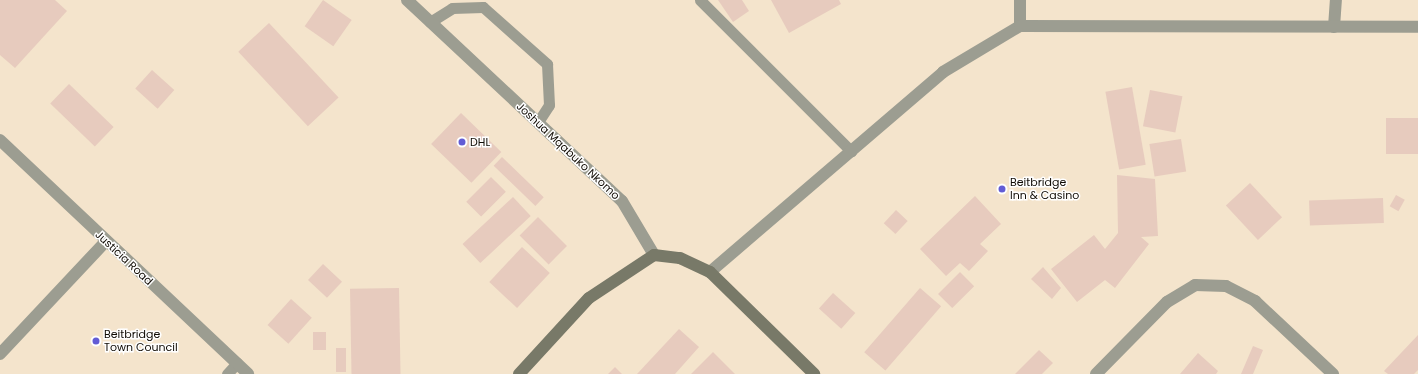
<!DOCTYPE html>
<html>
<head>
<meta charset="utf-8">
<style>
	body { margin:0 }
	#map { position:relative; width:1418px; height:374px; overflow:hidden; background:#f4e4cc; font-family:Poppins,sans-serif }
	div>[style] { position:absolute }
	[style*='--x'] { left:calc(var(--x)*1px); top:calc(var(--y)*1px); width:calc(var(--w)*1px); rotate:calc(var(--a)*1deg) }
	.building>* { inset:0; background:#e7cbbe; transform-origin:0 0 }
	.lane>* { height:11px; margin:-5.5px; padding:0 5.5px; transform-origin:5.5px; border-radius:5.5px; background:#9c9d91 }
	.street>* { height:12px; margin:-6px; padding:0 6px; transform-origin:6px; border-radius:6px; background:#9c9d91 }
	.secondary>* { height:12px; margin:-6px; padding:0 6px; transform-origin:6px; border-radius:6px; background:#787968 }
	.dots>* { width:11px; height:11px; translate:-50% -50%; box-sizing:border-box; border:2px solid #fff; border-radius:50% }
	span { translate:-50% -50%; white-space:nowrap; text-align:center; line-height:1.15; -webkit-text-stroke:3px #fff; paint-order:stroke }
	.poi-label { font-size:11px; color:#100b04 }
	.left { translate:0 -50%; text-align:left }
	.street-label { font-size:11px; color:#100b04 }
</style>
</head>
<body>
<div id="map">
	<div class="building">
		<div style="clip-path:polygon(0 0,55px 0,67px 11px,15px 68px,0 55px)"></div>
		<div style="left:323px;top:0;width:35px;height:32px;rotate:35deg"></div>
		<div style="clip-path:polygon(718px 0,742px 0,749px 11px,733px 22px)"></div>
		<div style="clip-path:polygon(771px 0,839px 0,841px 4px,789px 33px)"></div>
		<div style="left:269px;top:23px;width:102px;height:42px;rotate:47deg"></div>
		<div style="left:152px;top:70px;width:30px;height:25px;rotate:42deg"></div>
		<div style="left:69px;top:84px;width:62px;height:27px;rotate:44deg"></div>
		<div style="left:1132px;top:87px;width:79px;height:27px;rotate:80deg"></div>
		<div style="left:1150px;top:90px;width:33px;height:37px;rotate:11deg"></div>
		<div style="left:461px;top:113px;width:56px;height:43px;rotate:44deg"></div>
		<div style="left:1418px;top:118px;width:36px;height:32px;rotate:90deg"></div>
		<div style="left:1181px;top:139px;width:33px;height:32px;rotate:81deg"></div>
		<div style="left:502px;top:157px;width:58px;height:12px;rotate:44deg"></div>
		<div style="clip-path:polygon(1117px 175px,1155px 179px,1158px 236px,1141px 237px,1149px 244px,1115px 288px,1105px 280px,1077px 302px,1051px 269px,1094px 235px,1105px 249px,1118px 233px)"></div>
		<div style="left:491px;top:177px;width:21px;height:35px;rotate:45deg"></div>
		<div style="left:1250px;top:183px;width:47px;height:33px;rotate:47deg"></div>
		<div style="left:1396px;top:195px;width:10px;height:13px;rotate:29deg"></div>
		<div style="clip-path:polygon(975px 196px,1001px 224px,980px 244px,988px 251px,969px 271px,960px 263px,946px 276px,920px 249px)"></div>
		<div style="left:513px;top:197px;width:26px;height:69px;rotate:47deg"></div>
		<div style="left:1383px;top:198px;width:25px;height:74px;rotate:88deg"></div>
		<div style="left:896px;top:210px;width:16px;height:18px;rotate:43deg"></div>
		<div style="left:538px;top:217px;width:41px;height:26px;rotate:45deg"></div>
		<div style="left:522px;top:247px;width:38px;height:48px;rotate:43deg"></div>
		<div style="left:323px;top:264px;width:26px;height:22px;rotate:43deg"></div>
		<div style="clip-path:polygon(1043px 267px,1061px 288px,1052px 299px,1031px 279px)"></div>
		<div style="left:960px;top:272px;width:20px;height:31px;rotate:45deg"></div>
		<div style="left:399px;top:288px;width:86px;height:49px;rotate:89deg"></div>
		<div style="left:920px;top:288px;width:28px;height:85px;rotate:41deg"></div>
		<div style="left:833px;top:293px;width:30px;height:21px;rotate:42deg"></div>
		<div style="left:291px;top:299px;width:28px;height:35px;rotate:42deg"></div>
		<div style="clip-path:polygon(679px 329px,699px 347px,675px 374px,637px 374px)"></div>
		<div style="left:313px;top:332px;width:13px;height:18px"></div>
		<div style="clip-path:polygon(1418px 335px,1418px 370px,1414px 374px,1388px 374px,1384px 371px)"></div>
		<div style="clip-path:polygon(1253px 346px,1263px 350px,1253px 374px,1241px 374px)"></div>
		<div style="left:336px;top:348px;width:10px;height:24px"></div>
		<div style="clip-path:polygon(1039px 350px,1053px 363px,1042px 374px,1015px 374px)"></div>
		<div style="clip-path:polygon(713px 352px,735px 374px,691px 374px)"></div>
		<div style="clip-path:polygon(1198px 353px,1218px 371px,1216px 374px,1180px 374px)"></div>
		<div style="clip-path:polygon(615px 367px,622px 374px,608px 374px)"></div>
	</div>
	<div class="lane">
		<div style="--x:700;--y:0;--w:214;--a:45"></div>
		<div style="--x:430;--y:22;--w:26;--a:-32"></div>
		<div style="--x:452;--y:8;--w:31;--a:-2"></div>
		<div style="--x:483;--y:7;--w:86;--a:41.7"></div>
		<div style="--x:547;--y:64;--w:41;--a:87.2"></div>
		<div style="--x:549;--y:105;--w:20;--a:123"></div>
		<div style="--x:227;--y:374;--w:15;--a:-48"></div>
	</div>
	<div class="street">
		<div style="--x:407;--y:0;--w:294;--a:43.1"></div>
		<div style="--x:622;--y:201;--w:63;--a:59.3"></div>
		<div style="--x:1020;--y:0;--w:26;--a:90"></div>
		<div style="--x:1334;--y:27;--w:27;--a:-86"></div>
		<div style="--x:0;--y:140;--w:341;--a:43.3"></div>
		<div style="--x:710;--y:272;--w:307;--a:-40.6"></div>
		<div style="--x:943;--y:72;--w:90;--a:-30.9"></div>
		<div style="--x:1020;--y:26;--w:398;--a:0.1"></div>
		<div style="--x:0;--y:354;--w:155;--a:-46.8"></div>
		<div style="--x:1096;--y:374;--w:101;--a:-45.4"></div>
		<div style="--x:1167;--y:302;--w:33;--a:-31"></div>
		<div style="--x:1195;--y:285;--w:31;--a:2"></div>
		<div style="--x:1226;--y:286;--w:33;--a:27"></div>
		<div style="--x:1255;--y:301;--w:107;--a:43.1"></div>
	</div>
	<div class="secondary">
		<div style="--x:519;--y:374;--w:103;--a:-47.4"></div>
		<div style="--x:589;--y:298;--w:78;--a:-33.5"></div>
		<div style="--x:654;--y:255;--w:26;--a:7"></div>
		<div style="--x:680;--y:258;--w:33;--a:25"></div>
		<div style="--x:710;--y:272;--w:146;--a:44.4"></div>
	</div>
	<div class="dots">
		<div style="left:462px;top:142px;background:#625cd5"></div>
		<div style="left:1002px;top:189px;background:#625cd5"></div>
		<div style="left:96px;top:341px;background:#625cd5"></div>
	</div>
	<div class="poi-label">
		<span class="left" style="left:470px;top:142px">DHL</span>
		<span class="left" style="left:1010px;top:189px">Beitbridge<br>Inn &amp; Casino</span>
		<span class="left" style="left:104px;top:341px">Beitbridge<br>Town Council</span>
	</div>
	<div class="street-label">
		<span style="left:568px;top:151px;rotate:43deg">Joshua Mqabuko Nkomo</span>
		<span style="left:124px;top:258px;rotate:43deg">Justicia Road</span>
	</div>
</div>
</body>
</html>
